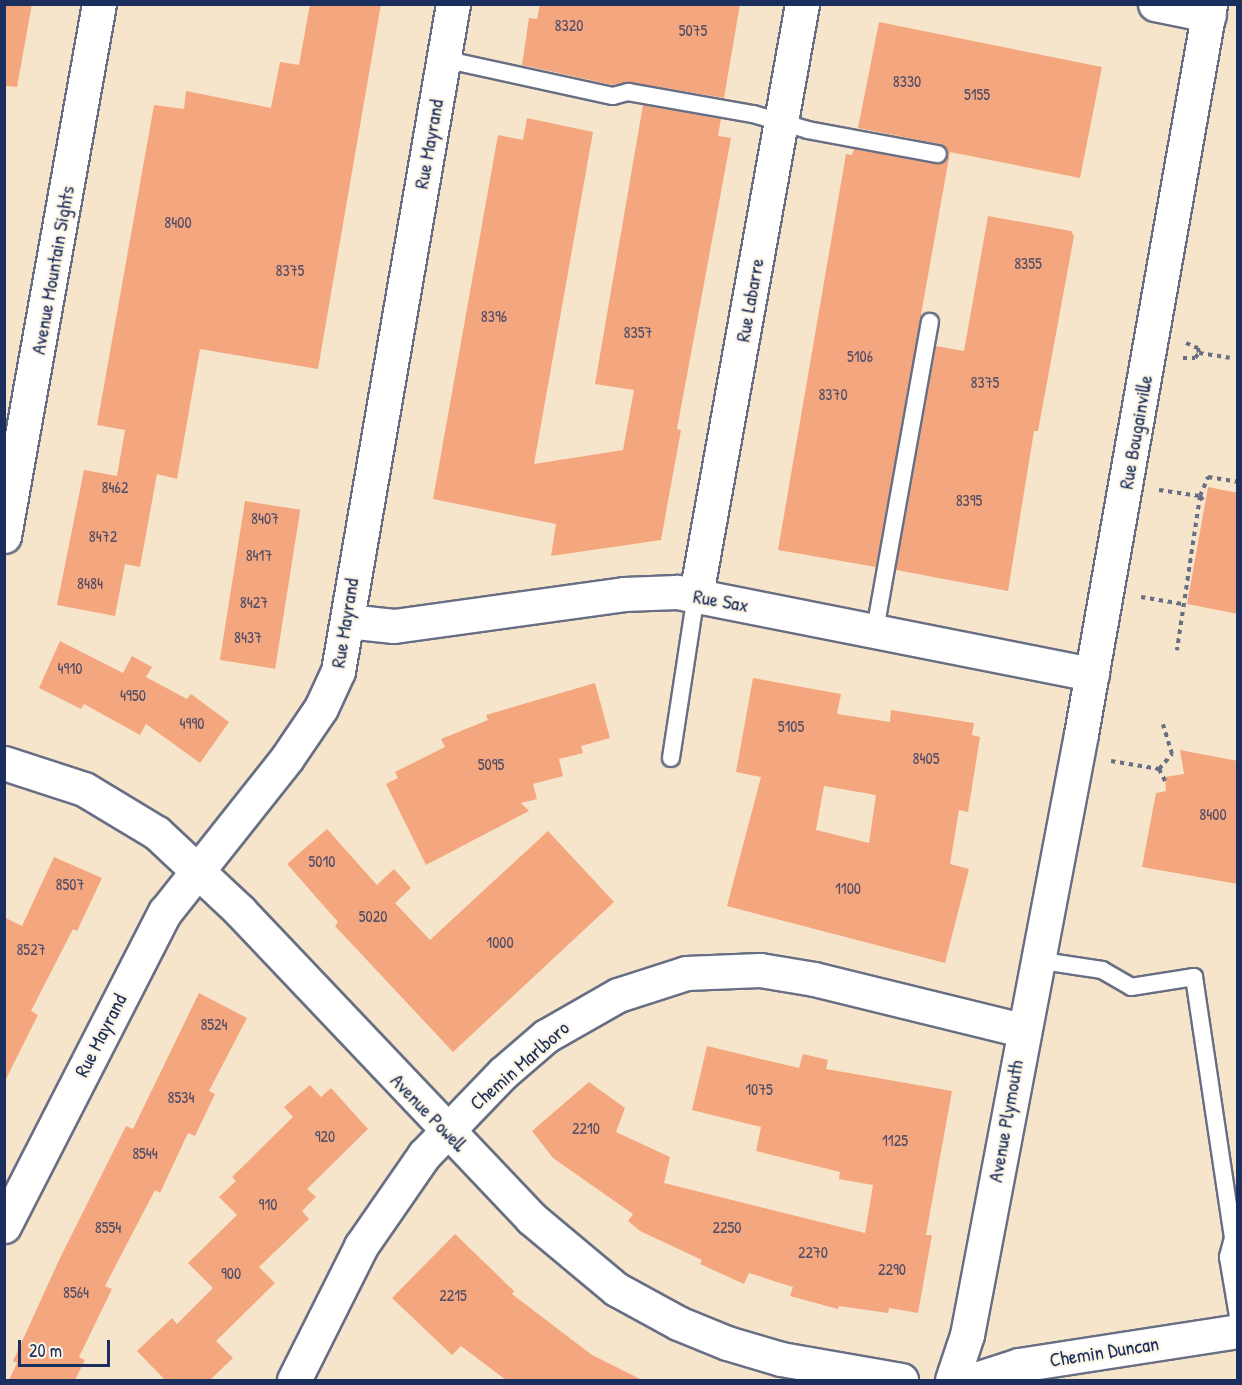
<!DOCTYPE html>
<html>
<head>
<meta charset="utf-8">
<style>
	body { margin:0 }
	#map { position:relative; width:1242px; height:1385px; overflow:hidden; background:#f6e5cb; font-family:"Patrick Hand",sans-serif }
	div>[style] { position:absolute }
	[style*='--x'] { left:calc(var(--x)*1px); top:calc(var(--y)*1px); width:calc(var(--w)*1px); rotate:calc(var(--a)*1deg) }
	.building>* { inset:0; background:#f4a77f; transform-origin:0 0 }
	.path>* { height:4px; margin-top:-2px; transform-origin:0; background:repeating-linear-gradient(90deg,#686f84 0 4.5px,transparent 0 9px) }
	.roads { filter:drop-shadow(2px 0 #686f84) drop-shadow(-2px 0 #686f84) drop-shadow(0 2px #686f84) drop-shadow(0 -2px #686f84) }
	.lane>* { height:16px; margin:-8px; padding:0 8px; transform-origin:8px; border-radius:8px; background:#fff }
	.street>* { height:33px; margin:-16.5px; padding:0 16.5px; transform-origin:16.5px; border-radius:16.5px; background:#fff }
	span { translate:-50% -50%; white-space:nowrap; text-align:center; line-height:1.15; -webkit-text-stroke:4.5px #fcf5e5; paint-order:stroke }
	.number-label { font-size:16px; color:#514d66 }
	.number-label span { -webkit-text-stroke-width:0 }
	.street-label { font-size:20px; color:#1b2f5e }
	.frame { position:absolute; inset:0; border:6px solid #1b2f5e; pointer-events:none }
	.scale { position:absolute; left:18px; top:1340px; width:92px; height:27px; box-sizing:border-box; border:3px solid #1b2f5e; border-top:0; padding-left:8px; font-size:18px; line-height:21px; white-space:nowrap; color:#1b2f5e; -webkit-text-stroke:4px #fcf5e5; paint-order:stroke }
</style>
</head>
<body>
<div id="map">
	<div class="building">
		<div style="clip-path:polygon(4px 4px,32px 4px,17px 87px,4px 86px)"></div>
		<div style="clip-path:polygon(310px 4px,381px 4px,318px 369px,200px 349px,177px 479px,157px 474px,140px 567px,125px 564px,115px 616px,57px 605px,84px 470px,117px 476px,125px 430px,97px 425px,154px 105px,184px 109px,186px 91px,271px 108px,280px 62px,299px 65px)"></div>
		<div style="clip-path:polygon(540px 4px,740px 4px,724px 98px,630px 82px,613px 85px,522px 65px,529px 18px,537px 19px)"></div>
		<div style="clip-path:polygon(879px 22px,1102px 67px,1080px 178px,950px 152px,876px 567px,778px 550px,846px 154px,852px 155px,854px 149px,937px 164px,948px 156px,948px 150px,940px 144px,858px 128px)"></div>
		<div style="clip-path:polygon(643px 105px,721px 119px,718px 136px,731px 138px,677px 429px,681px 430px,661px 540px,551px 556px,556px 524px,433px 499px,498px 135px,523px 140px,527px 118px,593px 132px,534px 464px,623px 450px,634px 390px,595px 384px)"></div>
		<div style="clip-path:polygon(988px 216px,1071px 231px,1074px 236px,1038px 431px,1034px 431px,1008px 591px,896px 570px,936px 346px,964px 351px)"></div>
		<div style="clip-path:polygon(1208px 487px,1238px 493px,1238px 614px,1187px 604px)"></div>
		<div style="left:245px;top:501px;width:56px;height:161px;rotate:9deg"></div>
		<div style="clip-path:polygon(60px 641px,123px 673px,132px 656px,152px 667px,146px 677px,187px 699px,191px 694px,229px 722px,200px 763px,146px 724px,140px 735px,84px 704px,81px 709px,39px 688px)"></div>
		<div style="clip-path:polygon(evenodd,753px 678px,841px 694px,837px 714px,890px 722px,891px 710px,974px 723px,972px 735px,980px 737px,968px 812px,959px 810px,950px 864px,969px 869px,945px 963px,727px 906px,761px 777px,736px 772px,753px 678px,824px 786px,876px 795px,869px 843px,816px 830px,824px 786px)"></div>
		<div style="clip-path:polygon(595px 683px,610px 738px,581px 746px,583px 753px,559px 759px,563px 776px,533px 784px,537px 799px,521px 803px,529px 811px,426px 865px,386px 784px,398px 778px,395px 772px,445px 747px,441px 739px,488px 720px,486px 715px)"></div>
		<div style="clip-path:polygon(1180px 750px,1238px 761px,1238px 884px,1142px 867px,1156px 793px,1166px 791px,1165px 777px,1184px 774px)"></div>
		<div style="clip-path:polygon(327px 829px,377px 885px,394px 869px,411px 888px,395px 903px,430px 940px,548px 831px,614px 902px,453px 1052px,335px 926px,338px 922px,287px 864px)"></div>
		<div style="clip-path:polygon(54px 857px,102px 878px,77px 931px,73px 929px,31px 1011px,38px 1015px,4px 1083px,4px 917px,22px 926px)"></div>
		<div style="clip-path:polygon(199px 993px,247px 1018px,209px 1091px,215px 1094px,195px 1136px,188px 1133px,160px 1193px,155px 1190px,105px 1286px,112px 1289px,79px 1357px,85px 1360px,75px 1380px,9px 1380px,17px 1363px,13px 1361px,60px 1258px,126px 1126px,133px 1129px)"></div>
		<div style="clip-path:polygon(707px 1046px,799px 1068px,803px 1054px,828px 1060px,826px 1069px,952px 1091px,926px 1235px,932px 1235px,918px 1313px,889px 1308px,888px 1313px,839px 1306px,838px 1309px,790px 1296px,793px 1287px,749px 1273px,744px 1284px,700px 1264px,702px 1260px,640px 1231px,628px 1221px,633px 1214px,553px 1158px,532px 1131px,589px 1082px,625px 1108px,616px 1132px,670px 1157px,664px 1183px,865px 1233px,873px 1185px,839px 1179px,840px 1172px,756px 1151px,761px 1127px,692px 1110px)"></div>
		<div style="clip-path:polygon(310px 1085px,321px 1097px,331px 1088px,368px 1129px,307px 1189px,316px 1197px,302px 1211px,309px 1219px,259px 1267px,275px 1283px,216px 1341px,233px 1358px,210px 1380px,165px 1380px,137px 1351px,172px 1318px,177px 1324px,213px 1288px,188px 1263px,237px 1215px,219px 1197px,236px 1181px,232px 1177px,293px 1117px,284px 1107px)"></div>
		<div style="clip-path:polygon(455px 1234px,514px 1291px,512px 1294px,592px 1355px,642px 1380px,506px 1380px,461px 1346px,452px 1355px,392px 1298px)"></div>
	</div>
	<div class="path">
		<div style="--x:1186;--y:343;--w:13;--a:23"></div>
		<div style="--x:1198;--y:348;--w:5;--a:79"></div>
		<div style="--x:1183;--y:358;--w:12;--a:0"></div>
		<div style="--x:1195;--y:358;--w:6;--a:-51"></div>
		<div style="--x:1199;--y:353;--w:31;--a:9"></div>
		<div style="--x:1159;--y:490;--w:41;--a:8.3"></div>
		<div style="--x:1200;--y:496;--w:156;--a:98.5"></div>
		<div style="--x:1203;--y:500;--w:5;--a:-127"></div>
		<div style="--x:1200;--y:496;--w:21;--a:-67"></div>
		<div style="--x:1208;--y:477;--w:30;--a:9"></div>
		<div style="--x:1141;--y:597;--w:42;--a:9.7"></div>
		<div style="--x:1111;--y:761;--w:49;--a:9.5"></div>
		<div style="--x:1159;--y:769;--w:16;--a:63"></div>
		<div style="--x:1159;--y:769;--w:20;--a:-49"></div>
		<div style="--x:1172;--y:754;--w:31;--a:-107"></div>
	</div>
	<div class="roads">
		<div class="lane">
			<div style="--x:443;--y:59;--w:174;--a:12.3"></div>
			<div style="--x:613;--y:96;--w:16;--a:-15"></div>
			<div style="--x:628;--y:92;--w:127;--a:10"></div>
			<div style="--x:753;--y:114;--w:57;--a:16.2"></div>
			<div style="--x:808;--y:130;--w:132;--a:10.5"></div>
			<div style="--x:875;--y:630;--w:313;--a:-79.9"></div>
			<div style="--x:671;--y:758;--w:165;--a:-81.3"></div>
			<div style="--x:1036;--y:960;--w:67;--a:8.6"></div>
			<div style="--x:1102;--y:970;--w:34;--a:30"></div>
			<div style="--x:1131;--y:987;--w:64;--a:-9"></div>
			<div style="--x:1194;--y:977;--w:264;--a:81.5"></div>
			<div style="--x:1233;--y:1238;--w:20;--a:105"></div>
			<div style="--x:1228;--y:1257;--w:60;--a:80.4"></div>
		</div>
		<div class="street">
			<div style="--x:1155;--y:4;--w:55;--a:11.5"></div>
			<div style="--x:4;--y:536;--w:540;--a:-79.88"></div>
			<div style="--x:696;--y:595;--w:600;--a:-79.83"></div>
			<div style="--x:347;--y:621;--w:47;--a:6.1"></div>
			<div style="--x:394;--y:626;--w:232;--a:-7.9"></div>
			<div style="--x:624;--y:594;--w:53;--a:-2.2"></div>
			<div style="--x:677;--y:592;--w:423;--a:11.2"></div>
			<div style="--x:4;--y:763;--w:84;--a:18"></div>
			<div style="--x:84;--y:789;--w:85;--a:31.1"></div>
			<div style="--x:157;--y:833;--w:114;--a:43.2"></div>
			<div style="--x:240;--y:911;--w:423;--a:46.5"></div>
			<div style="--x:531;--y:1218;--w:111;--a:39.9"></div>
			<div style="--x:616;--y:1289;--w:71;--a:28.7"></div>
			<div style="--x:678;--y:1323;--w:53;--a:22.2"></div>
			<div style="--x:727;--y:1343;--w:56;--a:16.5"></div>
			<div style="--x:781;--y:1359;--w:122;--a:9.9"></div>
			<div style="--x:4;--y:1226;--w:353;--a:-62.9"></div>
			<div style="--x:165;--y:912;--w:196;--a:-51.6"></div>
			<div style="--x:287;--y:758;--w:60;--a:-55.8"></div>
			<div style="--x:321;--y:708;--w:41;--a:-65.3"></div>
			<div style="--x:338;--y:671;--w:677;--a:-80.22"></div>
			<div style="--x:294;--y:1380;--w:150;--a:-63.4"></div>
			<div style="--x:361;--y:1246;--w:111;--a:-55.3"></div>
			<div style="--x:424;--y:1155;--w:114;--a:-46.1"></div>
			<div style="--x:503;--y:1073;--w:57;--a:-40.7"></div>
			<div style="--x:546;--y:1036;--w:83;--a:-29.7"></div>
			<div style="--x:618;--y:995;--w:71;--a:-17.9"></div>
			<div style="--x:686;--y:973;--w:74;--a:-2.3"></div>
			<div style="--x:760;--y:970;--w:55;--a:9.5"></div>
			<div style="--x:814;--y:979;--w:214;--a:13.8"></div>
			<div style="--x:952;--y:1380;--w:47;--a:-71.6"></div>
			<div style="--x:967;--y:1335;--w:612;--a:-79.26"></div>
			<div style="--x:1081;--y:734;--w:741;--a:-79.98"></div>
			<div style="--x:973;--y:1380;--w:48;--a:-18.1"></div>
			<div style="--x:1019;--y:1365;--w:222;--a:-8.8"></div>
		</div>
	</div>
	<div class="number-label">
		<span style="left:569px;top:25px">8320</span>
		<span style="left:693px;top:30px">5075</span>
		<span style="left:907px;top:81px">8330</span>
		<span style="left:977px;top:94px">5155</span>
		<span style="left:178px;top:222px">8400</span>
		<span style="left:1028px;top:263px">8355</span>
		<span style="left:290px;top:270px">8375</span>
		<span style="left:494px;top:316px">8396</span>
		<span style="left:638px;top:332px">8357</span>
		<span style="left:860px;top:356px">5106</span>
		<span style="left:985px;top:382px">8375</span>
		<span style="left:833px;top:394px">8370</span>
		<span style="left:115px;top:487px">8462</span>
		<span style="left:969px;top:500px">8395</span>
		<span style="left:265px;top:518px">8407</span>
		<span style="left:103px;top:536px">8472</span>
		<span style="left:259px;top:555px">8417</span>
		<span style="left:90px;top:583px">8484</span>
		<span style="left:254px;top:602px">8427</span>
		<span style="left:248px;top:637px">8437</span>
		<span style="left:70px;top:668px">4910</span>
		<span style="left:133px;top:695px">4950</span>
		<span style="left:192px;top:723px">4990</span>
		<span style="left:791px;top:726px">5105</span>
		<span style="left:926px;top:758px">8405</span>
		<span style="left:491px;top:764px">5095</span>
		<span style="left:1213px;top:814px">8400</span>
		<span style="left:322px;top:861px">5010</span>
		<span style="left:70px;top:884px">8507</span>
		<span style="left:848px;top:888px">1100</span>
		<span style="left:373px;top:916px">5020</span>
		<span style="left:500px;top:942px">1000</span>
		<span style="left:31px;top:949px">8527</span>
		<span style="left:214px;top:1024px">8524</span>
		<span style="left:759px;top:1089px">1075</span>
		<span style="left:181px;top:1097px">8534</span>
		<span style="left:586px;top:1128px">2210</span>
		<span style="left:325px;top:1136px">920</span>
		<span style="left:895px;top:1140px">1125</span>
		<span style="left:145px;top:1153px">8544</span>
		<span style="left:268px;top:1204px">910</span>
		<span style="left:108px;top:1227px">8554</span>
		<span style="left:727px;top:1227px">2250</span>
		<span style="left:813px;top:1252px">2270</span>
		<span style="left:892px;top:1269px">2290</span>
		<span style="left:231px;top:1273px">900</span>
		<span style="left:76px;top:1292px">8564</span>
		<span style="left:453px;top:1295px">2215</span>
	</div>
	<div class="street-label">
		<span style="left:428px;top:144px;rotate:-80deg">Rue Mayrand</span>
		<span style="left:52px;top:270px;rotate:-80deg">Avenue Mountain Sights</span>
		<span style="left:749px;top:300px;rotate:-80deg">Rue Labarre</span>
		<span style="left:1135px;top:432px;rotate:-80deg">Rue Bougainville</span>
		<span style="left:721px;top:600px;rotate:10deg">Rue Sax</span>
		<span style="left:344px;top:623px;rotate:-81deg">Rue Mayrand</span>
		<span style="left:100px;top:1035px;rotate:-63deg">Rue Mayrand</span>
		<span style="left:519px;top:1065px;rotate:-41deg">Chemin Marlboro</span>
		<span style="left:429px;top:1112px;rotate:46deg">Avenue Powell</span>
		<span style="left:1005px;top:1121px;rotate:-80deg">Avenue Plymouth</span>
		<span style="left:1104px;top:1351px;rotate:-9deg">Chemin Duncan</span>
	</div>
	<div class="frame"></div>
	<div class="scale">20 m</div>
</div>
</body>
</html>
